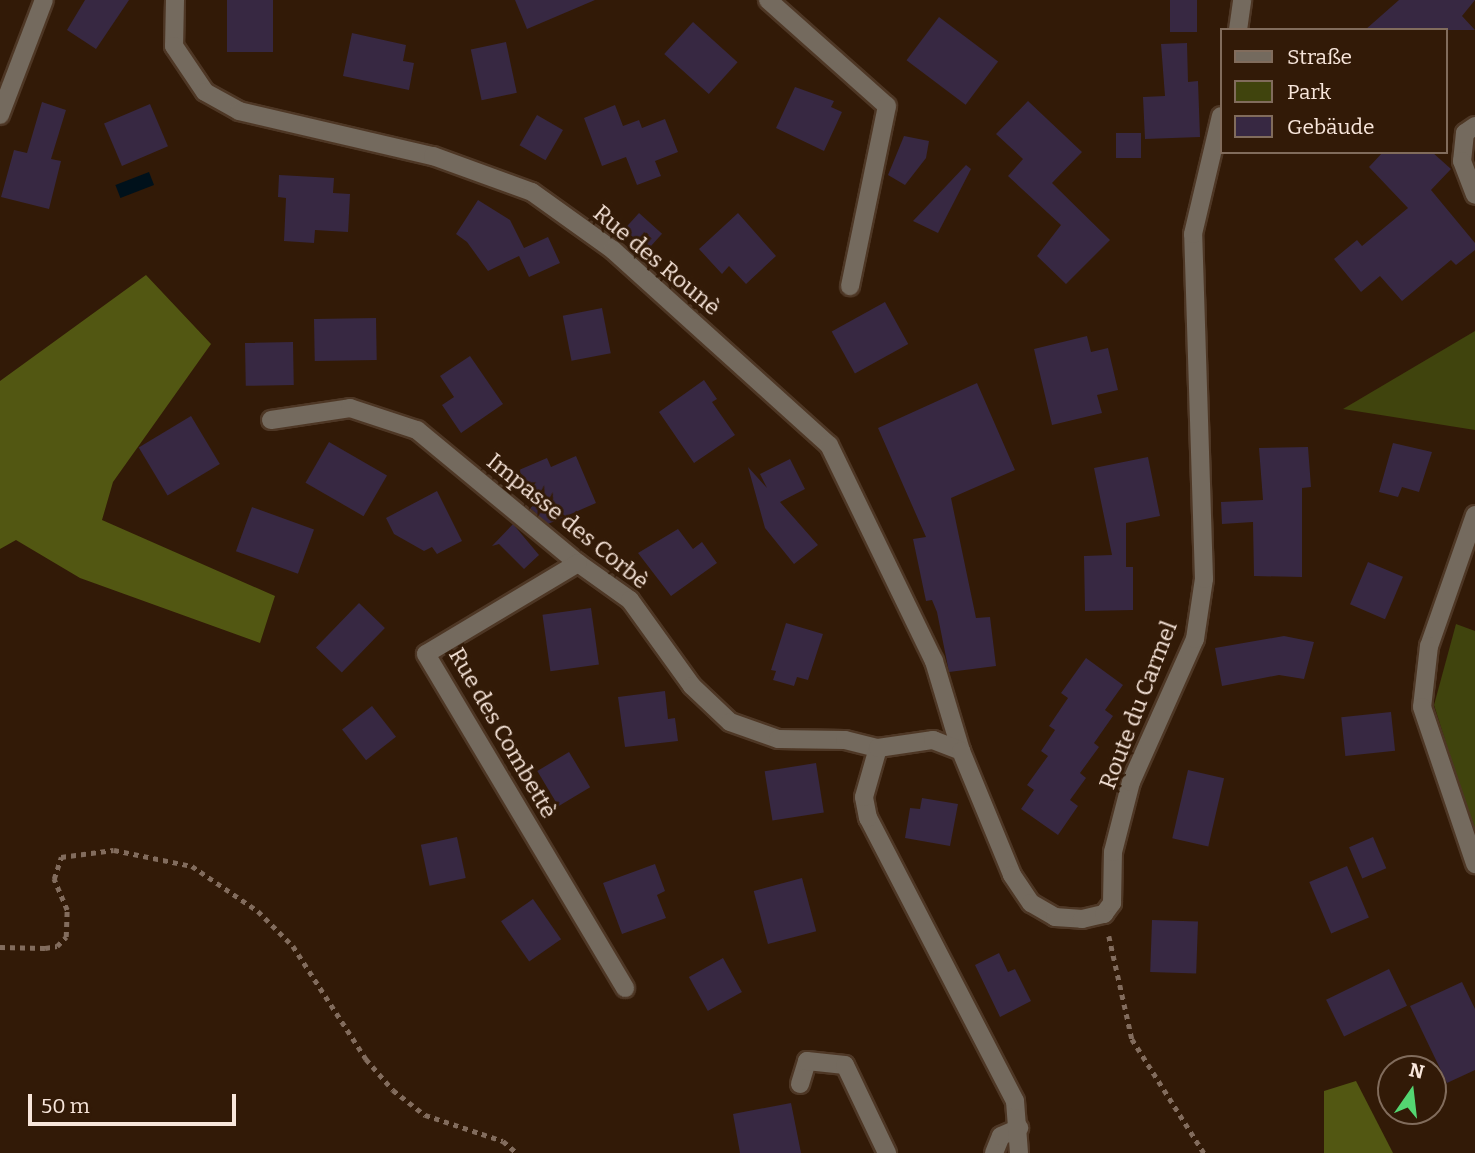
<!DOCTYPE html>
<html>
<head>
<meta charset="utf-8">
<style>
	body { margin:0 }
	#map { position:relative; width:1475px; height:1153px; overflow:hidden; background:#321a07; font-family:Bitter,serif }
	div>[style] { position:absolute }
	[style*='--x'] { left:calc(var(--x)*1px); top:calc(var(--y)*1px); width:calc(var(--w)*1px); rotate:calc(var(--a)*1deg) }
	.green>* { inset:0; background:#40440d }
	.forest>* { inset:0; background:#525712 }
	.water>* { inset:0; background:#00111b; transform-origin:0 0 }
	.building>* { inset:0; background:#372842; transform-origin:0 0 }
	.path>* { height:4.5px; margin-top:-2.25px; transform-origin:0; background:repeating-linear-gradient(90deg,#826c5d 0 5px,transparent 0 10px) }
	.roads { filter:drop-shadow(2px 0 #4e3725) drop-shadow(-2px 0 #4e3725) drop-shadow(0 2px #4e3725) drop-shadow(0 -2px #4e3725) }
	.minor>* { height:18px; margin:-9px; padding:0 9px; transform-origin:9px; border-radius:9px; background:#746a5e }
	span { translate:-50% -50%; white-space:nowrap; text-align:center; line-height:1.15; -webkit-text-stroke:6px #321a07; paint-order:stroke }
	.street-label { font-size:23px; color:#f8e6db }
	.legend { position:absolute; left:1220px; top:28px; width:228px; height:126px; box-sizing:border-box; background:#321a07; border:2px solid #816c5c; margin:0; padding:9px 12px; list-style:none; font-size:21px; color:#f8e6db }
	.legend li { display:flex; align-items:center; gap:14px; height:35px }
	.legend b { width:35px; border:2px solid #816c5c }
	.north { position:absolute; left:1377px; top:1055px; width:70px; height:70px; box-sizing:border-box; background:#321a07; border:2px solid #816c5c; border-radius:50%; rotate:14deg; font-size:19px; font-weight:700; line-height:28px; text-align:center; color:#f8e6db }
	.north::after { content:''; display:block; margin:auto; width:24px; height:32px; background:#54d672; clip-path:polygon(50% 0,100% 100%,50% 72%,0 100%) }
	.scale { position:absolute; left:28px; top:1094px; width:208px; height:32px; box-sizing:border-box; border:4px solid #f8e6db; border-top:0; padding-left:9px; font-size:21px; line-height:24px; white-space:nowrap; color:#f8e6db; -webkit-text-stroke:5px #321a07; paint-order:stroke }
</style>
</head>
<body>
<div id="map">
	<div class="green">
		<div style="clip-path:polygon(1475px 331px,1475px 430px,1343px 409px)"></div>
		<div style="clip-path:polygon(1456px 624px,1475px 631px,1475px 835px,1434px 705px)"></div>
	</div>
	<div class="forest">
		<div style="clip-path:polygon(146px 275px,211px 344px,113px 482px,102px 520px,275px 596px,260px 643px,80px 578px,16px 540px,0 549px,0 381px)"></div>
		<div style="clip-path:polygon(1356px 1081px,1393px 1153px,1324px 1153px,1324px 1091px)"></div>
	</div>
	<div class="water">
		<div style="left:149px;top:172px;width:14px;height:36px;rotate:69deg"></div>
	</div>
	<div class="building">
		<div style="clip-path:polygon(85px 0,129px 0,96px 49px,67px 30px)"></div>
		<div style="left:227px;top:0;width:46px;height:52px"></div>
		<div style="clip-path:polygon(515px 0,595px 0,527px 29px)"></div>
		<div style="left:1170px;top:0;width:27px;height:32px"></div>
		<div style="clip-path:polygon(1399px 0,1475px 0,1462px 16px,1475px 30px,1365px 30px)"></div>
		<div style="left:939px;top:17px;width:74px;height:54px;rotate:37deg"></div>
		<div style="left:693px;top:22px;width:60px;height:43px;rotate:42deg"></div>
		<div style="clip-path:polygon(352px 33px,406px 45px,403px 61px,414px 63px,409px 90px,343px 76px)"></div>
		<div style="left:506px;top:42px;width:52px;height:36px;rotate:78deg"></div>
		<div style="clip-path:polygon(1187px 43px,1188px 82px,1198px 81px,1200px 137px,1145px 139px,1143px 97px,1165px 96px,1161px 44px)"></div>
		<div style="clip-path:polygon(795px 87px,834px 101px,831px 107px,842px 112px,824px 151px,776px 128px)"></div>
		<div style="clip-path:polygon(1028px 101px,1082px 152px,1052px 183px,1110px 240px,1066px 284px,1037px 256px,1061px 225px,1008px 176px,1023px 159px,996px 134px)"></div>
		<div style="clip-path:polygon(42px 102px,66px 110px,51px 159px,61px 161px,49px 209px,1px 197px,14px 150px,27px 153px)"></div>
		<div style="left:150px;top:104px;width:46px;height:50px;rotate:67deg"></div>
		<div style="clip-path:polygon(615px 105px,623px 126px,639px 120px,642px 128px,665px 119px,678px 152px,655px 161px,661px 176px,637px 185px,626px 157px,602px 166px,584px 118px)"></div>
		<div style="left:537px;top:115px;width:30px;height:35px;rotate:30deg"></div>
		<div style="left:1141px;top:133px;width:25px;height:25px;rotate:90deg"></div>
		<div style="clip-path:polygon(904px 136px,929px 141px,926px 158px,905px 185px,888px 175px)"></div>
		<div style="clip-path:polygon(1383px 152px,1432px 152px,1451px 169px,1431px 190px,1475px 243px,1475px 250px,1456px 265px,1451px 260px,1402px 301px,1380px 276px,1361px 292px,1334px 259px,1357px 240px,1362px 246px,1408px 208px,1369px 167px)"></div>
		<div style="clip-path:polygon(966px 165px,971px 169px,938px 233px,913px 221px)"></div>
		<div style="clip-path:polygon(279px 175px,334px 178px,333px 193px,350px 194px,348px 232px,315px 230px,314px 243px,284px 241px,286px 198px,278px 197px)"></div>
		<div style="clip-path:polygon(478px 200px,510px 220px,524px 248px,548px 237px,560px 263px,529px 277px,519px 256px,488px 271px,467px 242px,456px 234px)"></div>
		<div style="left:639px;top:213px;width:31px;height:25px;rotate:42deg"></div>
		<div style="clip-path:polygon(738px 213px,776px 256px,746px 284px,729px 266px,722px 274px,699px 249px)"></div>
		<div style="left:885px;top:302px;width:48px;height:61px;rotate:61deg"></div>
		<div style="left:602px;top:308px;width:46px;height:40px;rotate:79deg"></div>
		<div style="left:376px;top:318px;width:42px;height:62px;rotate:89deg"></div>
		<div style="clip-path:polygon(1087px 336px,1091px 352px,1108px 348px,1118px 390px,1097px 395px,1102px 413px,1052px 425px,1034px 349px)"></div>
		<div style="left:293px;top:342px;width:43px;height:48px;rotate:89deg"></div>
		<div style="clip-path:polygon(470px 356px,503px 404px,461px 433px,442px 405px,454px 397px,440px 376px)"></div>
		<div style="clip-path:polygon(704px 380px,717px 399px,712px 402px,735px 435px,694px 463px,659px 412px)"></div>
		<div style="clip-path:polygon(977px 383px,1015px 470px,951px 498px,976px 618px,990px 617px,996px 666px,949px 672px,937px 612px,932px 600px,926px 601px,913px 539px,926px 537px,878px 428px)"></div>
		<div style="left:191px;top:416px;width:56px;height:61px;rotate:59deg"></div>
		<div style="left:329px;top:442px;width:67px;height:47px;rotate:30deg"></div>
		<div style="clip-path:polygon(1393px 443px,1432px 452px,1419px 492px,1402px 487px,1398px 497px,1379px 492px)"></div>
		<div style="clip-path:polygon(1308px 447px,1311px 487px,1302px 488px,1302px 577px,1254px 576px,1253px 522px,1222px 524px,1221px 502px,1263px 500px,1259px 448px)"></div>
		<div style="clip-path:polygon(576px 456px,596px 503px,548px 524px,530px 508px,535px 504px,519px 470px,547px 458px,551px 467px)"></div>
		<div style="clip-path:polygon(1148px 457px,1160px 516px,1126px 523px,1126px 567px,1133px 567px,1133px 610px,1085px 611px,1084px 556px,1112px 555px,1094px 468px)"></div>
		<div style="clip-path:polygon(790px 459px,805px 489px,780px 502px,818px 545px,794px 564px,765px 528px,748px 467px,767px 488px,760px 474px)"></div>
		<div style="clip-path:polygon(437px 491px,462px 541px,437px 554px,432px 547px,424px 551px,394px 534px,386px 518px)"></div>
		<div style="left:252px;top:507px;width:66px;height:47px;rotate:20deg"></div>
		<div style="clip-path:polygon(513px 524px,539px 555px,524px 569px,499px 544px,492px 546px)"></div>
		<div style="clip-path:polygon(678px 529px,693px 549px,702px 542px,717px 563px,671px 596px,638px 553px)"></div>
		<div style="left:1368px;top:562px;width:38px;height:46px;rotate:23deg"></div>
		<div style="left:359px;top:603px;width:36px;height:62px;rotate:44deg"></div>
		<div style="left:591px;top:608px;width:57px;height:49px;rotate:82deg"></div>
		<div style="clip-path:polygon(786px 623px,823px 634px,808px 680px,797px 677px,794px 686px,773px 680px,776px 671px,771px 670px)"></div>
		<div style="clip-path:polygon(1284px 636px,1314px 642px,1304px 679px,1279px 675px,1222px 686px,1215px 648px)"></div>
		<div style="clip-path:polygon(1086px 658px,1123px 685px,1105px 710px,1113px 716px,1094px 743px,1099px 747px,1080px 773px,1086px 778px,1070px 800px,1078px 806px,1058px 835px,1021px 809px,1034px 790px,1027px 785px,1048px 756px,1041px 751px,1055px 730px,1049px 726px,1068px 698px,1061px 693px)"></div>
		<div style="clip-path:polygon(665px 691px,668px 719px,675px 718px,678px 741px,625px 747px,618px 697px)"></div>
		<div style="left:372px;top:706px;width:39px;height:38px;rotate:52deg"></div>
		<div style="left:1391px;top:712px;width:39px;height:50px;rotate:84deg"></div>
		<div style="left:569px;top:752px;width:41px;height:37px;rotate:59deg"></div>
		<div style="left:816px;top:763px;width:50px;height:52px;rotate:81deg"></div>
		<div style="left:1188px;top:770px;width:37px;height:70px;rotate:13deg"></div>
		<div style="clip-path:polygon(922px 798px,958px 804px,950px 846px,905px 838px,910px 808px,920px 809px)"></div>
		<div style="left:457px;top:837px;width:42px;height:37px;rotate:78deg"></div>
		<div style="left:1373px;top:837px;width:34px;height:26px;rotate:67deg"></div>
		<div style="clip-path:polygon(655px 864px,665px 891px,657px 895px,666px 918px,622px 934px,603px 883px)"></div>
		<div style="left:1347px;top:866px;width:56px;height:41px;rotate:67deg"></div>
		<div style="left:802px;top:878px;width:55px;height:50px;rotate:75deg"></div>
		<div style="left:533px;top:899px;width:49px;height:39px;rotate:55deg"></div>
		<div style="left:1152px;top:920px;width:46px;height:52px;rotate:2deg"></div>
		<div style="clip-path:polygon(999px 953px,1008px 972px,1015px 969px,1031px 1001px,1000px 1017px,975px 965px)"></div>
		<div style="left:723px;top:958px;width:39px;height:39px;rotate:61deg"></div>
		<div style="left:1389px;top:969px;width:41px;height:70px;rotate:64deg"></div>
		<div style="clip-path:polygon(1462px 982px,1475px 1009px,1475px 1070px,1447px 1083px,1410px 1006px)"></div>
		<div style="clip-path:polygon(791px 1103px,801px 1153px,740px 1153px,733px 1114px)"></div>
	</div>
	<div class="path">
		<div style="--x:1109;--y:936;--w:106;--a:77.4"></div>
		<div style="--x:1132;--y:1039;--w:135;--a:57.7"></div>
		<div style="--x:0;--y:947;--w:45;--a:1.3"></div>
		<div style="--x:45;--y:948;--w:12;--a:-9"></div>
		<div style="--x:57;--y:946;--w:13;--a:-45"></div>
		<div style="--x:66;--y:937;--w:27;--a:-88"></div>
		<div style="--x:67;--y:910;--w:34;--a:-113"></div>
		<div style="--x:54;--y:879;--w:23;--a:-72"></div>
		<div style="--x:61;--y:857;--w:53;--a:-7.5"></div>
		<div style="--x:114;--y:850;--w:80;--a:11.6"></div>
		<div style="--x:192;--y:866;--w:80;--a:34.3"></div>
		<div style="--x:258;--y:911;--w:49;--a:45"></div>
		<div style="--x:293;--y:946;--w:135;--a:57.1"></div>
		<div style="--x:366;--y:1059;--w:41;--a:48.9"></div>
		<div style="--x:393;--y:1090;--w:41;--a:38"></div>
		<div style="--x:425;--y:1115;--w:82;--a:18.4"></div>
		<div style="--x:503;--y:1141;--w:18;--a:41"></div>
	</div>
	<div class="roads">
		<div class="minor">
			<div style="--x:175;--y:0;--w:46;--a:91.2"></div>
			<div style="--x:174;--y:46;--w:55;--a:56"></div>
			<div style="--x:205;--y:92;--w:39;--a:29"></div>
			<div style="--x:239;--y:111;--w:199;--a:13.1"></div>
			<div style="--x:433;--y:156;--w:105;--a:20"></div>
			<div style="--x:532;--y:192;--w:100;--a:35.6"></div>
			<div style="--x:613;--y:250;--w:291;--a:42.1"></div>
			<div style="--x:829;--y:445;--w:240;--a:64.1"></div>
			<div style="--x:934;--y:661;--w:94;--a:73.3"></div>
			<div style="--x:768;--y:0;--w:159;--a:41.7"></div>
			<div style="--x:887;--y:106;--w:184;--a:101.6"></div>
			<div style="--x:1238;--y:30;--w:30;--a:-82"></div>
			<div style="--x:0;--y:115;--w:123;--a:-69.1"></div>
			<div style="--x:1475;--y:126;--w:12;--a:145"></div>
			<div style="--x:1465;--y:133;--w:28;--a:96"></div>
			<div style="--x:1462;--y:161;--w:36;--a:69"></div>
			<div style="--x:271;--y:420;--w:80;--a:-8.6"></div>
			<div style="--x:350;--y:408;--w:71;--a:18.2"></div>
			<div style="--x:417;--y:430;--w:209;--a:39.6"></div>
			<div style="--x:578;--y:563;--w:64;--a:35.4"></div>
			<div style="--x:630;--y:600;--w:106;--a:54.2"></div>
			<div style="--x:692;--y:686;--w:52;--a:43.5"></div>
			<div style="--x:730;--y:722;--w:51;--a:19.5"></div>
			<div style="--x:778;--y:739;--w:67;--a:0.9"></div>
			<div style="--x:845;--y:740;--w:34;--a:14"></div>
			<div style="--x:1475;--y:515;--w:139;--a:109.3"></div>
			<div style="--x:1429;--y:646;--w:61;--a:96.5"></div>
			<div style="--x:1422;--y:707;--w:166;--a:71.3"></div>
			<div style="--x:578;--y:563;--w:177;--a:149.1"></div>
			<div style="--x:426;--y:654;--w:389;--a:59.2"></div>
			<div style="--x:800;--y:1084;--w:24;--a:-73"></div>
			<div style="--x:807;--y:1061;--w:38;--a:6"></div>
			<div style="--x:845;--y:1065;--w:98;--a:64.5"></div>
			<div style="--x:994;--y:1153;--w:18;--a:-68"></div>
			<div style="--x:1001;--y:1136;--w:20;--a:-24"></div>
			<div style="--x:1019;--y:1153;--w:52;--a:-94.4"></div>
			<div style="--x:1015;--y:1101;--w:319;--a:-117.4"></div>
			<div style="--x:868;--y:818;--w:21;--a:-101"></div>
			<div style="--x:864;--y:797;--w:51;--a:-74.1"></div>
			<div style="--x:878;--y:748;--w:56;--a:-8.3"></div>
			<div style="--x:933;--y:740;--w:30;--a:21"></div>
			<div style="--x:961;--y:751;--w:134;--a:67.6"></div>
			<div style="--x:1012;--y:875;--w:34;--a:56"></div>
			<div style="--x:1031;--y:903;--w:28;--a:30"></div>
			<div style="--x:1055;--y:917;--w:27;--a:4"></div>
			<div style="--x:1082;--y:919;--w:23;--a:-13"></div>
			<div style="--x:1104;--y:914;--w:14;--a:-54"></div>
			<div style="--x:1112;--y:903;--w:51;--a:-88.9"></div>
			<div style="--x:1113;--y:852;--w:72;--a:-75.6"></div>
			<div style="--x:1131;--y:782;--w:157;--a:-65.9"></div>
			<div style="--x:1195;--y:639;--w:61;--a:-81.5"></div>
			<div style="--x:1204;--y:579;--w:345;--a:-91.8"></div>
			<div style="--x:1193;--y:234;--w:121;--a:-76.7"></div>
		</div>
	</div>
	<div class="street-label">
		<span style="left:657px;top:260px;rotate:40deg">Rue des Rounè</span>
		<span style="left:568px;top:521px;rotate:39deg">Impasse des Corbè</span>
		<span style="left:1138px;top:705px;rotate:-69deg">Route du Carmel</span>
		<span style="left:503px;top:733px;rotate:60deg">Rue des Combettè</span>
	</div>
	<ul class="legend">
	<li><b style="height:9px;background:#746a5e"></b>Straße</li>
	<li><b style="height:19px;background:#40440d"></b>Park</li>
	<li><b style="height:19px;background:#372842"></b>Gebäude</li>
	</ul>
	<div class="north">N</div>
	<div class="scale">50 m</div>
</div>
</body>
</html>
